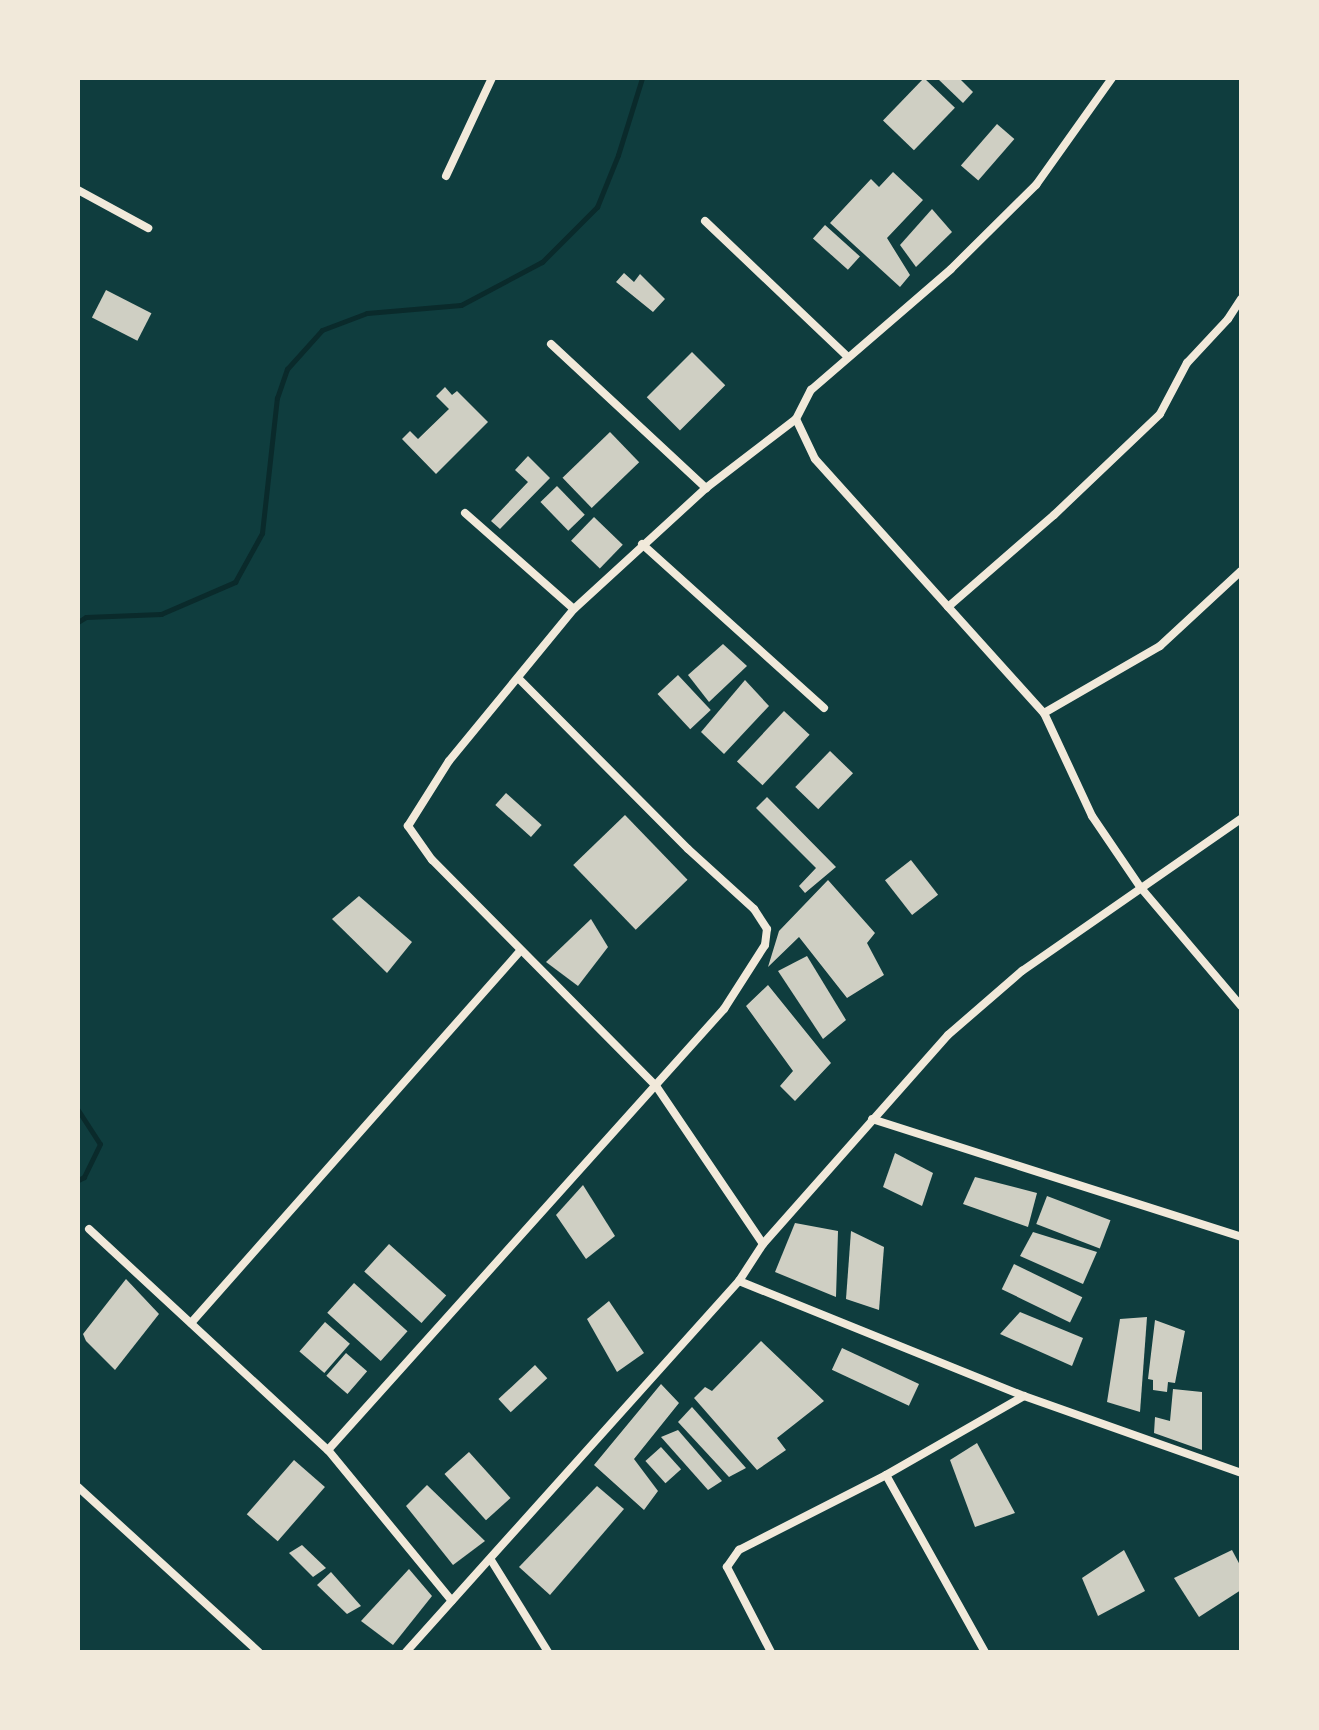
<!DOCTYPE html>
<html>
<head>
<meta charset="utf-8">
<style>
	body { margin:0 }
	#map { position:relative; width:1319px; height:1730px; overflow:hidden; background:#0f3d3e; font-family:Ubuntu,sans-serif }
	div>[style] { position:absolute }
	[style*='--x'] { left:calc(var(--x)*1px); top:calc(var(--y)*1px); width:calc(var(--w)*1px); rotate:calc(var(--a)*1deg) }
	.stream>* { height:5px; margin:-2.5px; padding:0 2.5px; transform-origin:2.5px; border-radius:2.5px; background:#0a2a2b }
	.building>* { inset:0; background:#cfcfc3; transform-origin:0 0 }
	.minor>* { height:8px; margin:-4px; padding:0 4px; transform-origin:4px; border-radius:4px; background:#f1e9da }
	span { translate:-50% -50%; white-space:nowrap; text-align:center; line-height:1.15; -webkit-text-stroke:8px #f1e9da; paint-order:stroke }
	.frame { position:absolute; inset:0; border:80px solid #f1e9da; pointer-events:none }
</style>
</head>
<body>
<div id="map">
	<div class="stream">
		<div style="--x:78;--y:622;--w:9;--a:-32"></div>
		<div style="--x:86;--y:617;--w:75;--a:-2.3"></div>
		<div style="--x:161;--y:614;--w:81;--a:-23.4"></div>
		<div style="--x:235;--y:582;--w:56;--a:-61.1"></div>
		<div style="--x:262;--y:533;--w:136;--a:-83.7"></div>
		<div style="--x:277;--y:398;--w:31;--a:-71"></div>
		<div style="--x:287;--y:369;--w:52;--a:-48.1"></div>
		<div style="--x:322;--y:330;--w:48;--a:-20.7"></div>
		<div style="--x:367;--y:313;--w:94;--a:-4.9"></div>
		<div style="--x:461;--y:305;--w:92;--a:-28"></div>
		<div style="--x:542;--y:262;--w:78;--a:-45"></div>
		<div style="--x:597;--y:207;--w:56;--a:-68"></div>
		<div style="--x:618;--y:155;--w:81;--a:-72.7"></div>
		<div style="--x:78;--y:1110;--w:40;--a:57.1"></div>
		<div style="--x:100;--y:1144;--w:37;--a:116"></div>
		<div style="--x:84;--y:1177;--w:7;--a:153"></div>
	</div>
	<div class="building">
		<div style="left:924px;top:78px;width:43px;height:59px;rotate:44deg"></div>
		<div style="clip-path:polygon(937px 78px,959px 78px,973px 92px,963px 103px)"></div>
		<div style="left:997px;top:124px;width:23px;height:55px;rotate:41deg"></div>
		<div style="clip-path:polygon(893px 172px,923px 200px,887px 238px,910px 275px,900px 287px,830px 223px,871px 179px,879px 187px)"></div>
		<div style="clip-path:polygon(932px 209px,952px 232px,916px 267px,900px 245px)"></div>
		<div style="left:825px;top:225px;width:47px;height:18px;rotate:42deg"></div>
		<div style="clip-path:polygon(624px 273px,634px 282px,640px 274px,665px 299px,653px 312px,616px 282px)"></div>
		<div style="left:106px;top:290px;width:51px;height:31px;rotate:27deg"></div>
		<div style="left:692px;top:352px;width:47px;height:64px;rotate:45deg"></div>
		<div style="clip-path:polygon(445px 387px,452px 395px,457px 391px,488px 422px,436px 474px,402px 439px,410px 431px,418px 439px,449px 409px,436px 396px)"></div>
		<div style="left:610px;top:432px;width:42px;height:66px;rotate:46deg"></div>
		<div style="clip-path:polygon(528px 456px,550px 478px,500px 529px,491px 521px,528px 482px,515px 470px)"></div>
		<div style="left:557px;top:486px;width:40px;height:23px;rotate:46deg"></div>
		<div style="left:594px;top:517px;width:40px;height:33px;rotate:44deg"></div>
		<div style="clip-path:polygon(723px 644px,747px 666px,709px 702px,688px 675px)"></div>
		<div style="left:678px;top:675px;width:48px;height:28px;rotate:47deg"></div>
		<div style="clip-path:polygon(745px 680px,769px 706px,724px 754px,701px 732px)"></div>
		<div style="left:784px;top:711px;width:35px;height:69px;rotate:43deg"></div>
		<div style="left:830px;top:751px;width:32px;height:50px;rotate:44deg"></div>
		<div style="left:506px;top:793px;width:48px;height:16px;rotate:42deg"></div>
		<div style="clip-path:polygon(767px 797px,836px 867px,805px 893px,799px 886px,816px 868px,756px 808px)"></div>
		<div style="left:625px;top:815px;width:90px;height:72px;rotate:46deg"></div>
		<div style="left:911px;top:860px;width:44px;height:33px;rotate:52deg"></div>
		<div style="clip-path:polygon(828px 880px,875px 933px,867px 943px,884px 975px,847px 998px,799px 937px,768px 967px,779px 931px)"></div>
		<div style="clip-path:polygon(359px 896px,412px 942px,387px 973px,332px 919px)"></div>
		<div style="clip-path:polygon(591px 919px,608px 947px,578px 986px,546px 962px)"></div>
		<div style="clip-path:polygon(807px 956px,846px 1020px,823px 1039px,778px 971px)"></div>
		<div style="clip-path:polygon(768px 985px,831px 1063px,795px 1101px,780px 1086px,793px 1071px,746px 1006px)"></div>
		<div style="clip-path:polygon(895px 1153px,933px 1173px,922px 1206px,883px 1187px)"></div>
		<div style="clip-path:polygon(975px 1177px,1037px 1193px,1028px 1227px,963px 1204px)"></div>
		<div style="clip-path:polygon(583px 1185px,615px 1236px,586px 1259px,556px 1215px)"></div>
		<div style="left:1047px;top:1196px;width:68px;height:30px;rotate:21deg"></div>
		<div style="clip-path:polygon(795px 1223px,838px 1231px,836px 1297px,775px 1272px)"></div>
		<div style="clip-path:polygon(851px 1231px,884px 1247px,879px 1310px,846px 1299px)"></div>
		<div style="clip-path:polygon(1033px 1232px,1097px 1252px,1083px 1284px,1020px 1256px)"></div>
		<div style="left:389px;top:1244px;width:77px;height:37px;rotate:42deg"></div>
		<div style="left:1014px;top:1264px;width:76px;height:28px;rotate:26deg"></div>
		<div style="clip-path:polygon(126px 1279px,159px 1314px,115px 1370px,86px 1341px,83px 1334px)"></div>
		<div style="left:354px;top:1283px;width:72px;height:40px;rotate:42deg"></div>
		<div style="clip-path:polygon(609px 1301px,644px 1353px,617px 1372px,587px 1319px)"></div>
		<div style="clip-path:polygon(1020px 1312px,1083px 1338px,1072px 1366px,1000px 1334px)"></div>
		<div style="clip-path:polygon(1147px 1317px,1140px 1412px,1107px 1402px,1120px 1319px)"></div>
		<div style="clip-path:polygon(1155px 1320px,1185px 1331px,1175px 1383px,1168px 1382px,1167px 1392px,1153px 1390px,1153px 1380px,1148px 1379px)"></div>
		<div style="left:325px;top:1322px;width:33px;height:39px;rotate:41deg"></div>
		<div style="clip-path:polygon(761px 1341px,824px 1401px,777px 1438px,786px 1450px,757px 1470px,694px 1398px,705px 1387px,712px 1391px)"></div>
		<div style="left:842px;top:1348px;width:85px;height:24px;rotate:25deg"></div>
		<div style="left:346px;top:1353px;width:28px;height:30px;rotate:41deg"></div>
		<div style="left:535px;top:1365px;width:18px;height:50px;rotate:47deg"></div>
		<div style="clip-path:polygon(661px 1384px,679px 1403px,634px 1459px,658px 1491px,644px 1510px,594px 1465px)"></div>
		<div style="clip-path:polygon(1173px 1389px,1202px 1392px,1202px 1450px,1154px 1433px,1155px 1417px,1170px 1421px)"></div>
		<div style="clip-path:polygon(692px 1407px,746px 1468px,729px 1477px,678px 1422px)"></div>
		<div style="clip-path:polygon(678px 1430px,722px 1481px,708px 1490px,661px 1437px)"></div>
		<div style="clip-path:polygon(977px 1443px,1015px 1513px,975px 1527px,950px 1460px)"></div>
		<div style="left:661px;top:1447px;width:30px;height:21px;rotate:48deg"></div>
		<div style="left:469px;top:1452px;width:62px;height:33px;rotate:48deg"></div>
		<div style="left:294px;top:1460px;width:41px;height:72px;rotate:41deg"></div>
		<div style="clip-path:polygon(427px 1485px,485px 1541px,453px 1565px,406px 1506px)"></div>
		<div style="clip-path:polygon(597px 1486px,624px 1509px,550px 1595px,519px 1567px)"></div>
		<div style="clip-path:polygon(302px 1545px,326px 1568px,313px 1577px,289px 1553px)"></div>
		<div style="clip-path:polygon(1124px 1550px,1145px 1591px,1098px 1616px,1082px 1578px)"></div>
		<div style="clip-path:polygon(1232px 1550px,1241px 1567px,1241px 1590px,1199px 1617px,1174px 1578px)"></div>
		<div style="clip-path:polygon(409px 1569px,432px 1596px,393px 1645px,361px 1621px)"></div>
		<div style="clip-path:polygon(331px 1572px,361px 1606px,347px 1614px,317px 1585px)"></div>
	</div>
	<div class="minor">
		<div style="--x:446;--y:176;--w:108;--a:-64.9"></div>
		<div style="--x:78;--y:190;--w:80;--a:28.5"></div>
		<div style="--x:705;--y:221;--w:196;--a:43.6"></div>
		<div style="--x:551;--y:344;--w:212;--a:42.9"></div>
		<div style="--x:796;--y:419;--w:44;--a:64.6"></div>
		<div style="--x:815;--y:459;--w:342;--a:48"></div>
		<div style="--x:1044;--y:713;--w:114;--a:65"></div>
		<div style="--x:1092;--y:816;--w:87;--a:55.8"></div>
		<div style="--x:1141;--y:888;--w:155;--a:49.7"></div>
		<div style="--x:465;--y:513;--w:145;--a:41.4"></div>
		<div style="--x:642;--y:544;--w:245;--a:42"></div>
		<div style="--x:948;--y:607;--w:140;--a:-41"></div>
		<div style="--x:1054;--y:515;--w:146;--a:-43.6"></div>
		<div style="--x:1160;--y:414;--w:58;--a:-62.1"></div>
		<div style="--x:1187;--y:363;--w:60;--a:-47"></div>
		<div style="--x:1228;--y:319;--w:24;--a:-57"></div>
		<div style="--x:1044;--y:713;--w:134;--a:-30"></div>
		<div style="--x:1160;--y:646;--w:110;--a:-42.8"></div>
		<div style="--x:872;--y:1119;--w:387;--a:17.7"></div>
		<div style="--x:89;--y:1229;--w:326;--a:42.8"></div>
		<div style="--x:328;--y:1450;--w:195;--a:50.6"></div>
		<div style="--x:763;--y:1244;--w:191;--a:-124.1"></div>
		<div style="--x:656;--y:1086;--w:318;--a:-134.7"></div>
		<div style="--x:432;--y:860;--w:42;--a:-125.2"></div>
		<div style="--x:408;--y:826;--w:77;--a:-57.8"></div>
		<div style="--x:449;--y:761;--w:197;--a:-50.6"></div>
		<div style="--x:574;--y:609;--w:179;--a:-42.5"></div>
		<div style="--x:706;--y:488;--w:113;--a:-37.5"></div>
		<div style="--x:796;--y:419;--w:33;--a:-63"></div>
		<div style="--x:811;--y:390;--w:185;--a:-40.8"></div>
		<div style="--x:951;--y:269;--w:120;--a:-44.7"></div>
		<div style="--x:1036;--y:185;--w:131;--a:-54.6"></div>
		<div style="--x:739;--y:1281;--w:307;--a:22"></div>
		<div style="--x:1024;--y:1396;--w:230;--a:19.5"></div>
		<div style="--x:191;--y:1323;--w:497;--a:-48.5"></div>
		<div style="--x:328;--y:1450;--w:593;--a:-48.08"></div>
		<div style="--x:724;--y:1009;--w:76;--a:-57.4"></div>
		<div style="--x:765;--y:945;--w:16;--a:-83"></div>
		<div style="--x:767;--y:929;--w:24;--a:-123"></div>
		<div style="--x:754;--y:909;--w:89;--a:-137.7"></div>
		<div style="--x:688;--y:849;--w:240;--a:-134.8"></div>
		<div style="--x:886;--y:1475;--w:203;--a:60.8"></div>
		<div style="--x:78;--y:1487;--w:245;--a:42.4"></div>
		<div style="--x:491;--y:1560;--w:108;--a:58.2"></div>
		<div style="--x:406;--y:1652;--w:499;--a:-48.1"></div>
		<div style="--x:739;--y:1281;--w:44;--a:-57"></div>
		<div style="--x:763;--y:1244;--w:279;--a:-48.5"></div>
		<div style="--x:948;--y:1035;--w:98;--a:-40.9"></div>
		<div style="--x:1022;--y:971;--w:267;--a:-34.8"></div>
		<div style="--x:771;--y:1652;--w:96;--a:-117.4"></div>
		<div style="--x:727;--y:1567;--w:21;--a:-55"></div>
		<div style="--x:739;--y:1550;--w:165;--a:-27"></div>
		<div style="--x:886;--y:1475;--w:159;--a:-29.8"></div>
	</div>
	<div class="frame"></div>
</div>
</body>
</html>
